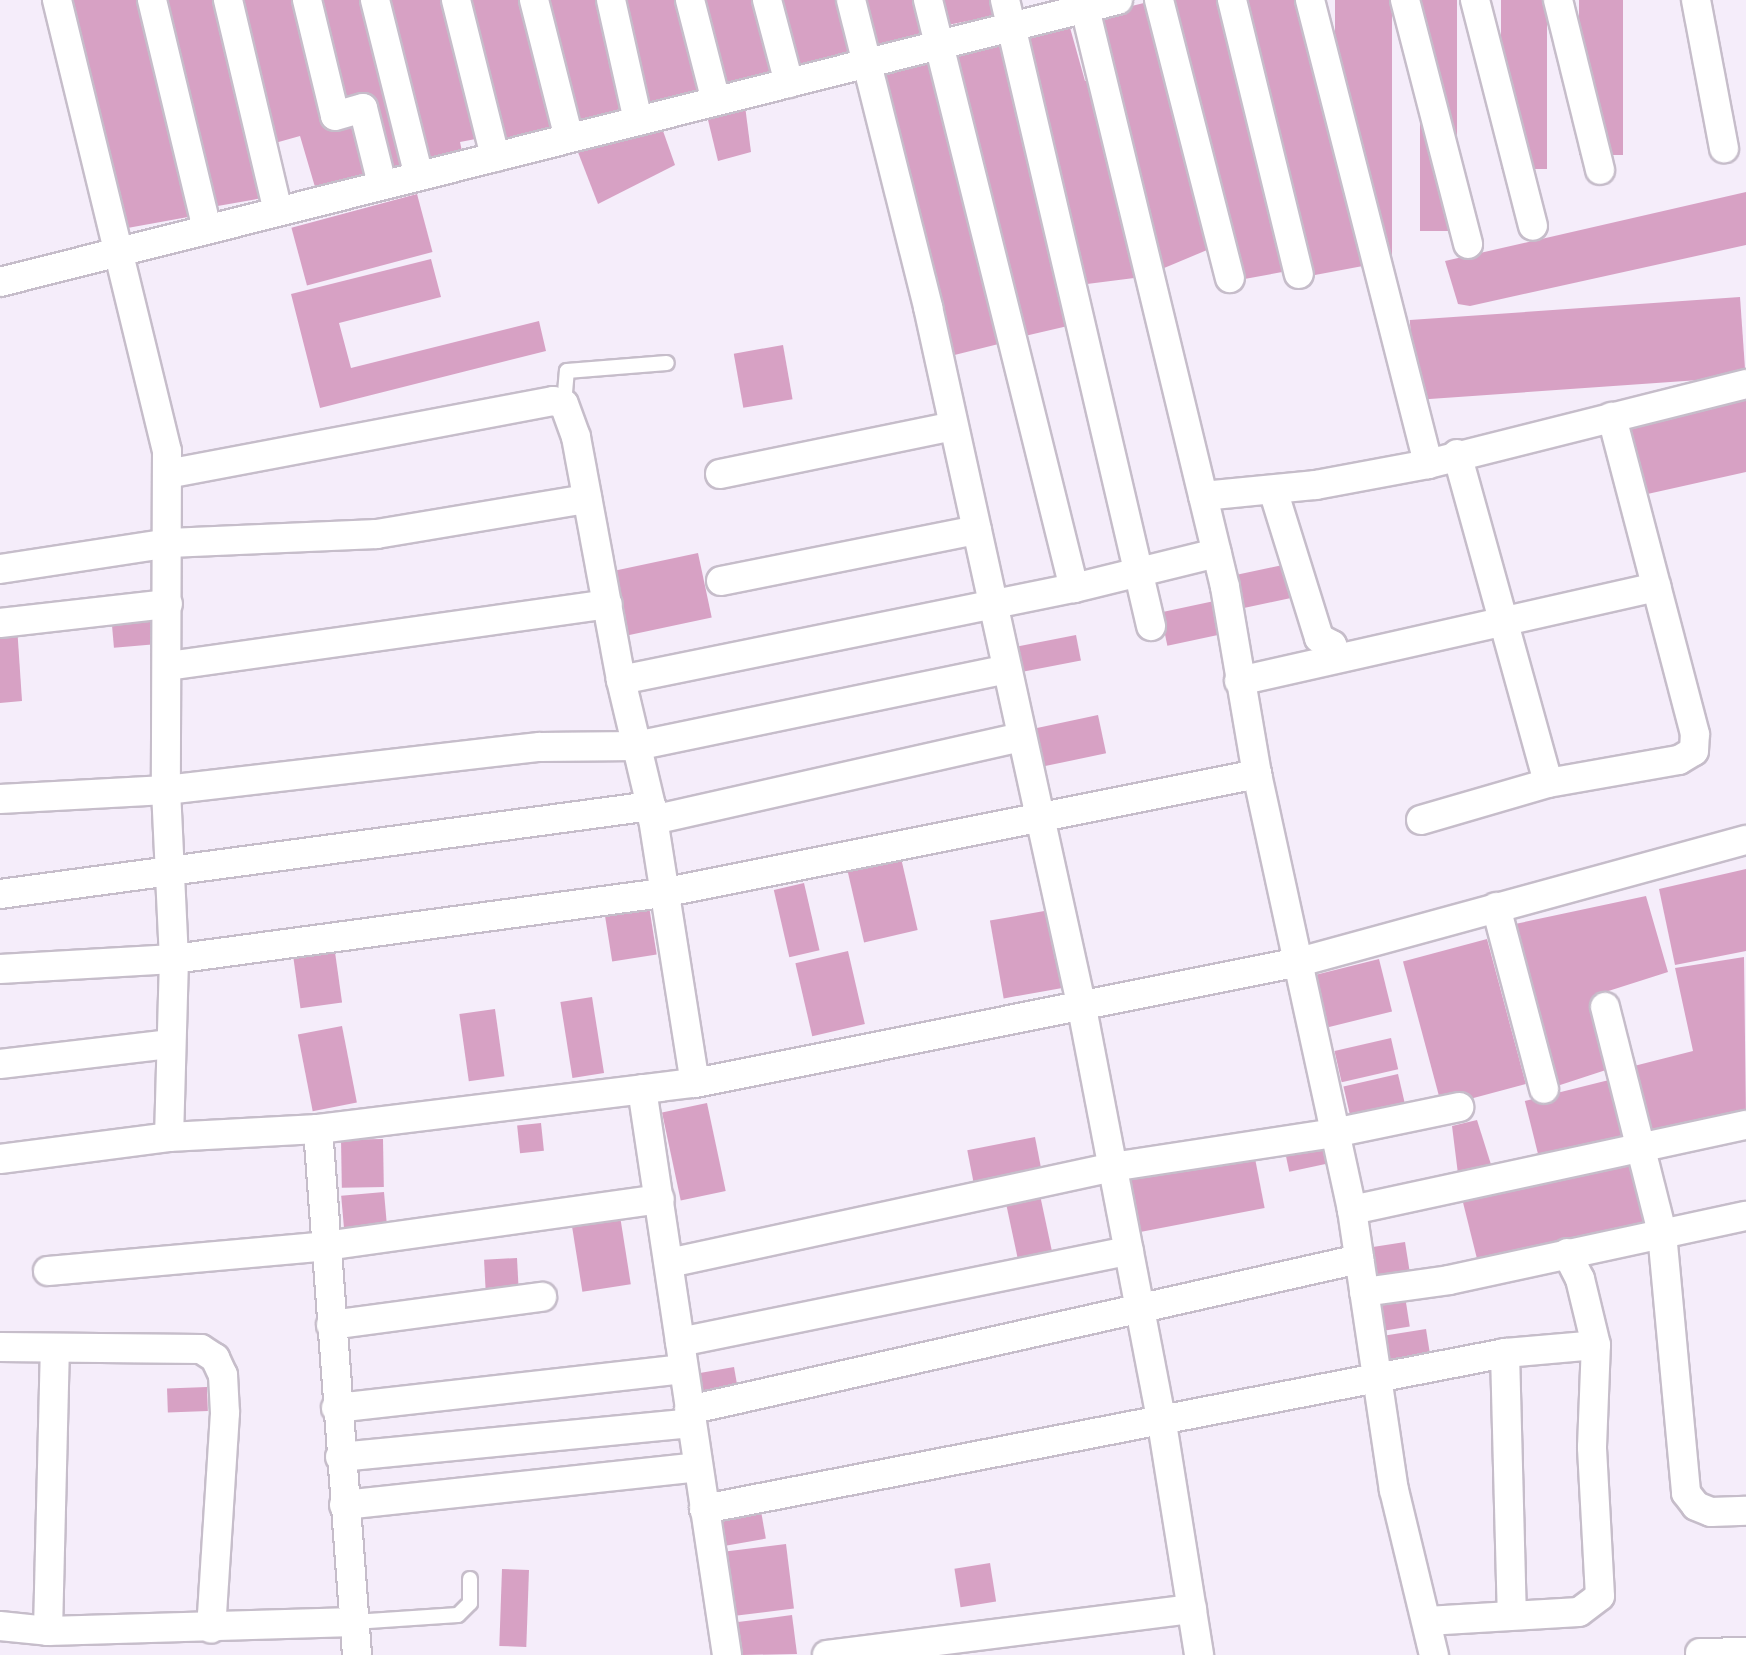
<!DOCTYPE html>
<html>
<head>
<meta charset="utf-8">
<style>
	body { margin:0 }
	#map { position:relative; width:1746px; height:1655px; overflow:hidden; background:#f5edfa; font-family:"Public Sans",sans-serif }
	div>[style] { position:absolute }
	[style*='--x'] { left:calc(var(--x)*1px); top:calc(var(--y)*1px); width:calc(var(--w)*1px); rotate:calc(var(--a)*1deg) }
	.building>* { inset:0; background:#d7a1c4; transform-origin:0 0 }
	.roads { filter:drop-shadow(2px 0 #c6bdca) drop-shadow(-2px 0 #c6bdca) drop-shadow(0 2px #c6bdca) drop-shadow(0 -2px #c6bdca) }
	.service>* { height:14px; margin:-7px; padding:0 7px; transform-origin:7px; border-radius:7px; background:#fff }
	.minor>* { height:28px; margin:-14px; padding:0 14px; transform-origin:14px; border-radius:14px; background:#fff }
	span { translate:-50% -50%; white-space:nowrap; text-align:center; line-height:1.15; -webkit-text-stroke:6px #fff; paint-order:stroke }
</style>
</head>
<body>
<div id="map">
	<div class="building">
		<div style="clip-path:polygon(67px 0,138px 0,199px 215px,122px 229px)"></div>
		<div style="clip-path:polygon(158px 0,220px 0,268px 197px,212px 207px)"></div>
		<div style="clip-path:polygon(237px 0,298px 0,324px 124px,357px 118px,365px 175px,315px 187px,300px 136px,275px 143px)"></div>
		<div style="clip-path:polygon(313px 0,371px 0,409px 162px,382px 170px,366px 104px,339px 110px)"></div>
		<div style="clip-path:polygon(383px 0,448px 0,486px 137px,460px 142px,463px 156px,426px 164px)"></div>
		<div style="clip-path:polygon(463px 0,528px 0,562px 131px,500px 149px)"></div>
		<div style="clip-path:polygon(546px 0,605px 0,632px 116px,581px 131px)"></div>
		<div style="clip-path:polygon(620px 0,683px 0,706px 97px,648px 112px)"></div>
		<div style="clip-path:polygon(693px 0,761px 0,779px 77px,714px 92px)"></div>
		<div style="clip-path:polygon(771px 0,844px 0,859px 58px,790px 74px)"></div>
		<div style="clip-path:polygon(859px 0,922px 0,932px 40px,873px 53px)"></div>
		<div style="clip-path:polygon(937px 0,993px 0,997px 15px,943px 26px)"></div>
		<div style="clip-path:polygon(1163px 0,1227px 0,1293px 270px,1239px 280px)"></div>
		<div style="clip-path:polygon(1241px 0,1299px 0,1363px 266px,1315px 275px)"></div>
		<div style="left:1335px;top:0;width:57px;height:255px"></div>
		<div style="left:1420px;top:0;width:37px;height:231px"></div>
		<div style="left:1501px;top:0;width:46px;height:169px"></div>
		<div style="left:1579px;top:0;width:44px;height:155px"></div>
		<div style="clip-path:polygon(1152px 1px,1219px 245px,1157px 271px,1095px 15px)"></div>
		<div style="clip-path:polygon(1069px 24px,1085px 81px,1099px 79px,1150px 276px,1087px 284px,1025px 38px)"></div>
		<div style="left:1004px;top:40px;width:293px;height:54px;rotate:77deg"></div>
		<div style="left:935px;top:59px;width:292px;height:61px;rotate:76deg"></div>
		<div style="clip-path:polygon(745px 106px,751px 152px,718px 161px,708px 120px)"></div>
		<div style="clip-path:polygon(662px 128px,675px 165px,598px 204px,574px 142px)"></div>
		<div style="clip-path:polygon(1746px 192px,1746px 245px,1470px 306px,1458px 304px,1445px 261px)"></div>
		<div style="left:417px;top:194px;width:60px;height:130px;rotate:75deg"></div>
		<div style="clip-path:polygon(431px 259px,441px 297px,339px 323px,351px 368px,539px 321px,546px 351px,320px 408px,291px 294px)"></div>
		<div style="left:1740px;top:297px;width:80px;height:331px;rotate:86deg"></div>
		<div style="left:783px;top:345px;width:55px;height:50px;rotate:80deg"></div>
		<div style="clip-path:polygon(1746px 390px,1746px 472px,1643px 495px,1618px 419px)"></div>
		<div style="left:698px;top:553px;width:66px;height:89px;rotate:78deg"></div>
		<div style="left:1292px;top:563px;width:34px;height:60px;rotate:78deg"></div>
		<div style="left:1219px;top:600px;width:34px;height:60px;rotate:78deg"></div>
		<div style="left:155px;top:612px;width:32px;height:44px;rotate:85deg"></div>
		<div style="clip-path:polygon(17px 626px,22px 701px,0 703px,0 627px)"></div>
		<div style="left:1076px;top:635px;width:26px;height:62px;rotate:79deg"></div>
		<div style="left:1098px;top:715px;width:39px;height:72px;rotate:78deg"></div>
		<div style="left:901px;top:858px;width:74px;height:55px;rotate:77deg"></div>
		<div style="clip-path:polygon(1746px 869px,1746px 951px,1675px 965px,1659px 889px)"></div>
		<div style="left:804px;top:883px;width:69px;height:31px;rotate:77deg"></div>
		<div style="clip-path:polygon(1646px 896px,1668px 972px,1599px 994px,1612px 1068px,1551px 1088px,1515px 924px)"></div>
		<div style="left:649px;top:906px;width:49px;height:45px;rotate:81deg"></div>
		<div style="left:1050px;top:910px;width:79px;height:61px;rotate:80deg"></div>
		<div style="left:1487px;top:939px;width:150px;height:87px;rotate:75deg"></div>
		<div style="left:334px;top:945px;width:58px;height:42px;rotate:82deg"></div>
		<div style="left:848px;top:951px;width:75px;height:54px;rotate:77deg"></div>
		<div style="clip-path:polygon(1744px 957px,1746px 1119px,1647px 1140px,1634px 1066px,1693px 1051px,1675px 968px)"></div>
		<div style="left:1379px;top:959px;width:54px;height:70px;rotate:76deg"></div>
		<div style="left:592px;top:997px;width:77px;height:32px;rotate:81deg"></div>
		<div style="left:495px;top:1009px;width:68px;height:36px;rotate:82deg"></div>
		<div style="left:342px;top:1026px;width:78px;height:45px;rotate:79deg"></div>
		<div style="left:1391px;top:1038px;width:32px;height:58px;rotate:77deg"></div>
		<div style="left:1398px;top:1074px;width:44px;height:56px;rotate:77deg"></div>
		<div style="left:1617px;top:1078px;width:68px;height:95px;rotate:76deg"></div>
		<div style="left:707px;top:1103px;width:90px;height:46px;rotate:78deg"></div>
		<div style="clip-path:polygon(1477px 1120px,1494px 1174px,1459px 1182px,1452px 1126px)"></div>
		<div style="left:541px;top:1123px;width:28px;height:24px;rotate:84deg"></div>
		<div style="left:1035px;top:1137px;width:44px;height:69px;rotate:79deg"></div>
		<div style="left:1332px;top:1137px;width:25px;height:49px;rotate:78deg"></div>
		<div style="left:383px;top:1139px;width:48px;height:42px;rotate:89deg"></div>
		<div style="left:1253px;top:1148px;width:61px;height:136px;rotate:79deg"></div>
		<div style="left:1632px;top:1157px;width:72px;height:175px;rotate:76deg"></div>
		<div style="left:384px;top:1192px;width:36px;height:43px;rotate:85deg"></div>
		<div style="left:1040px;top:1195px;width:59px;height:35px;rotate:78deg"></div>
		<div style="left:620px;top:1216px;width:69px;height:49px;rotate:81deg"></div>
		<div style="left:1405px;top:1242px;width:31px;height:39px;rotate:81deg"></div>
		<div style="left:517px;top:1258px;width:38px;height:33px;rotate:87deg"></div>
		<div style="left:1404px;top:1290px;width:37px;height:31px;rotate:81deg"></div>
		<div style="left:1426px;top:1329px;width:33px;height:46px;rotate:81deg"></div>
		<div style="left:734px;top:1367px;width:22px;height:36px;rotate:80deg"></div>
		<div style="left:207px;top:1387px;width:24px;height:40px;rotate:88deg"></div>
		<div style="left:761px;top:1511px;width:28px;height:41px;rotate:80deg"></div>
		<div style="left:786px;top:1544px;width:65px;height:59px;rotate:83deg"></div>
		<div style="left:990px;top:1563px;width:39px;height:36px;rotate:81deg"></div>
		<div style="left:502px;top:1569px;width:27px;height:77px;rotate:2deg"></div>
		<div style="clip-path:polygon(792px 1615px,797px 1654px,743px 1655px,738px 1622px)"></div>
	</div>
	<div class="roads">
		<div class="service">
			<div style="--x:564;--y:404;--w:33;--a:-85"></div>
			<div style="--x:567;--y:371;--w:100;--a:-4.6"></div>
			<div style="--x:354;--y:1622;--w:104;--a:-3.9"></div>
			<div style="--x:458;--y:1615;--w:17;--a:-45"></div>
			<div style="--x:470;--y:1603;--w:24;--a:-90"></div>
		</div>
		<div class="minor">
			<div style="--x:57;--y:0;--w:464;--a:76.3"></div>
			<div style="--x:167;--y:451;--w:339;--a:90.2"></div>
			<div style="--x:166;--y:790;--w:169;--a:87.3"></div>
			<div style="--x:174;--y:959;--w:178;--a:91.6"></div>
			<div style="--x:152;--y:0;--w:236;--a:76.5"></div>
			<div style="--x:228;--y:0;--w:217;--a:76.7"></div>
			<div style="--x:307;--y:0;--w:119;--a:76.4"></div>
			<div style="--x:335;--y:116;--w:29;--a:-16"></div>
			<div style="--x:363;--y:108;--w:78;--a:76"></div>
			<div style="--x:375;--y:0;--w:181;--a:76"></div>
			<div style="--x:456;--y:0;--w:162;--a:76"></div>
			<div style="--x:534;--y:0;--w:142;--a:75.8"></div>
			<div style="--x:611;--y:0;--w:124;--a:77.4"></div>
			<div style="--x:690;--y:0;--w:104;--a:75.6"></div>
			<div style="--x:767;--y:0;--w:86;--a:75.2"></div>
			<div style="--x:851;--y:0;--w:317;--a:75.9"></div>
			<div style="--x:928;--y:307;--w:718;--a:77.61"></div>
			<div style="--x:1082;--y:1008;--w:417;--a:79.1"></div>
			<div style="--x:1161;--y:1417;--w:241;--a:80.9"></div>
			<div style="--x:928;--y:0;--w:606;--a:76.06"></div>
			<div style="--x:1005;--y:0;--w:643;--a:76.87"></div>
			<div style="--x:1083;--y:0;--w:604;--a:76.4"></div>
			<div style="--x:1225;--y:587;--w:190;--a:80.3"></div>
			<div style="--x:1257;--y:774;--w:446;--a:77.7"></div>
			<div style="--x:1352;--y:1210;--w:283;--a:81.5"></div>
			<div style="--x:1394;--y:1490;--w:170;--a:76.4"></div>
			<div style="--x:1159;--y:0;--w:287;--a:75.7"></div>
			<div style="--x:1232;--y:0;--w:282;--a:76.3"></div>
			<div style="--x:1310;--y:0;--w:479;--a:75.7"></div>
			<div style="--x:1405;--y:0;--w:252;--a:75.5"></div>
			<div style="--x:1475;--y:0;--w:233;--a:75.6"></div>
			<div style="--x:1558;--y:0;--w:175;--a:76.1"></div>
			<div style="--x:1696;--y:0;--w:151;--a:79.3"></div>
			<div style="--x:0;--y:282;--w:1153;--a:-14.16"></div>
			<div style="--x:1457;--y:454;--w:341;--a:74.5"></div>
			<div style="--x:167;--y:474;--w:393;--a:-10.7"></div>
			<div style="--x:553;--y:401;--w:11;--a:15"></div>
			<div style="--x:564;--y:404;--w:35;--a:70"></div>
			<div style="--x:576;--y:437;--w:247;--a:79.5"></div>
			<div style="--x:621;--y:680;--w:130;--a:76.6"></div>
			<div style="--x:651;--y:806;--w:280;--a:81"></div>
			<div style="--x:720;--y:474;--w:238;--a:-11.6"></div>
			<div style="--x:1273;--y:490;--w:155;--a:72.7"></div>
			<div style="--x:1319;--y:638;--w:15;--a:28"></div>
			<div style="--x:1332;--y:645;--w:14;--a:69"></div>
			<div style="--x:1203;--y:496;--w:114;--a:-5.6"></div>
			<div style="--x:1316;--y:485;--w:114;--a:-10.6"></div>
			<div style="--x:1428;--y:464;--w:328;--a:-14.1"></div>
			<div style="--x:0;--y:569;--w:171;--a:-8.7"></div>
			<div style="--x:169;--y:543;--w:208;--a:-2.5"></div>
			<div style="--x:377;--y:534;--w:213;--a:-9.5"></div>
			<div style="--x:721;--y:581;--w:261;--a:-11.3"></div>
			<div style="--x:0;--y:623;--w:169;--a:-6.5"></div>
			<div style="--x:168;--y:666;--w:444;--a:-8"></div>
			<div style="--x:621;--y:680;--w:462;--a:-11.5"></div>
			<div style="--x:1074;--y:588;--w:147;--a:-13.8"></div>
			<div style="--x:1239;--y:681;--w:428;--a:-12.7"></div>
			<div style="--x:0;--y:799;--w:166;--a:-3.1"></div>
			<div style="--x:166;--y:790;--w:376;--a:-6.6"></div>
			<div style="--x:540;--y:747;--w:96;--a:-0.6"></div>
			<div style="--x:636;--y:746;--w:379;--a:-11.7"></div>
			<div style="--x:653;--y:820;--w:378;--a:-12.7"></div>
			<div style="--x:1421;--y:820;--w:132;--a:-16.2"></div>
			<div style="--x:1548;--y:783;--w:133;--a:-10"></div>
			<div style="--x:1679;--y:760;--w:17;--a:-31"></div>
			<div style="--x:1694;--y:751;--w:17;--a:-87"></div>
			<div style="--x:1695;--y:734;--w:328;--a:-104.7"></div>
			<div style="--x:0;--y:894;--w:657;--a:-7.7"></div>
			<div style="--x:1496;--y:907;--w:188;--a:75.2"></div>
			<div style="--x:0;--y:969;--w:174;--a:-3.3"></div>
			<div style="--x:174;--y:959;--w:498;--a:-7.7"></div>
			<div style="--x:667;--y:892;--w:602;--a:-11.31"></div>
			<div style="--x:1605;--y:1007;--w:233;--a:75.8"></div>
			<div style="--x:1662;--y:1233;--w:261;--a:84.7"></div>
			<div style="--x:1686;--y:1493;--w:16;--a:52"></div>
			<div style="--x:1696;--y:1506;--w:16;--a:22"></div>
			<div style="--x:1711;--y:1512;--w:35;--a:-2"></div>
			<div style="--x:0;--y:1064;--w:172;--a:-6.7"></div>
			<div style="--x:642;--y:1089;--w:572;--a:81.46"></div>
			<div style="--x:318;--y:1129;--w:527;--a:85.76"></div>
			<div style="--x:0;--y:1159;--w:170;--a:-7.4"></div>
			<div style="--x:169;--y:1137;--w:149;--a:-3.1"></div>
			<div style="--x:318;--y:1129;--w:380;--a:-7"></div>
			<div style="--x:695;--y:1083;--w:616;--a:-11.33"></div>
			<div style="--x:1299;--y:962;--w:463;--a:-15.3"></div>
			<div style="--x:1352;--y:1210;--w:403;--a:-12.2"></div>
			<div style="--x:669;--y:1263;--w:453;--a:-12.2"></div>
			<div style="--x:1112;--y:1167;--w:225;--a:-8.7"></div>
			<div style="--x:1334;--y:1133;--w:128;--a:-11.7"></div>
			<div style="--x:48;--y:1271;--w:279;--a:-5.1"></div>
			<div style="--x:326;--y:1246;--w:337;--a:-8"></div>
			<div style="--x:1364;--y:1292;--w:86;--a:-8"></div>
			<div style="--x:1449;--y:1280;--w:304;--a:-12.2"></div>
			<div style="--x:331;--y:1325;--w:213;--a:-7.6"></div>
			<div style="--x:680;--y:1342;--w:458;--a:-11.5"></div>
			<div style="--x:0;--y:1347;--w:201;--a:0.6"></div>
			<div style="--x:201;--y:1349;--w:17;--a:33"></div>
			<div style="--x:215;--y:1358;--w:19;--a:65"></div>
			<div style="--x:223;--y:1375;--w:38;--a:87"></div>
			<div style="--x:225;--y:1413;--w:216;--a:93.7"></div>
			<div style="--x:1505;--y:1353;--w:262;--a:88.5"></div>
			<div style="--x:336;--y:1408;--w:349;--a:-6.4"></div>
			<div style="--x:689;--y:1410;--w:687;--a:-12.7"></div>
			<div style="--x:340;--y:1457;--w:353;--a:-5.5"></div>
			<div style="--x:344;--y:1505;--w:355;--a:-6.1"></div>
			<div style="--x:704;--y:1509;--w:816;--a:-11.02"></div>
			<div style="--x:1505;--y:1353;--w:91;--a:-5"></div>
			<div style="--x:1427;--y:1621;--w:152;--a:-3.4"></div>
			<div style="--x:1579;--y:1612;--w:26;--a:-37"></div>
			<div style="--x:1600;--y:1596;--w:149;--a:-93.1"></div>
			<div style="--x:1592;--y:1447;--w:102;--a:-87.8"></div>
			<div style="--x:1596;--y:1345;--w:68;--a:-103.6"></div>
			<div style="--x:1580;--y:1279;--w:29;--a:-117"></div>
			<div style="--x:0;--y:1626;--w:48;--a:5.9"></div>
			<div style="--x:48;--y:1631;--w:306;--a:-1.7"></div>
			<div style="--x:48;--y:1631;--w:283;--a:-88.6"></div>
			<div style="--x:1700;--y:1653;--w:46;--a:-1.2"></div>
			<div style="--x:827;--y:1655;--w:368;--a:-7.2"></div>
		</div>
	</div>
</div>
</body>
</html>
